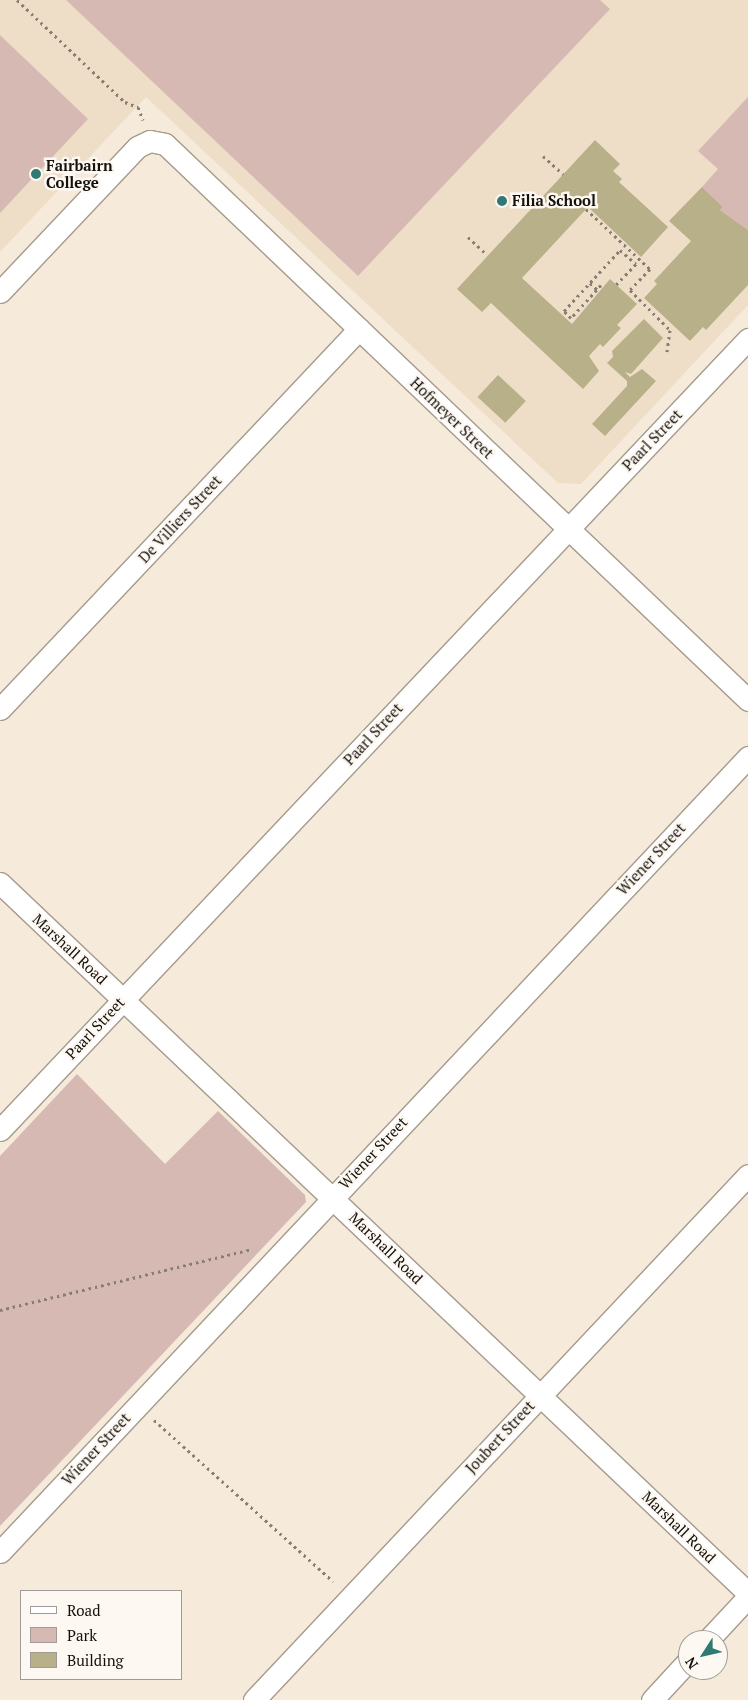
<!DOCTYPE html>
<html>
<head>
<meta charset="utf-8">
<style>
	body { margin:0 }
	#map { position:relative; width:748px; height:1700px; overflow:hidden; background:#f6eada; font-family:"PT Serif",serif }
	div>[style] { position:absolute }
	[style*='--x'] { left:calc(var(--x)*1px); top:calc(var(--y)*1px); width:calc(var(--w)*1px); rotate:calc(var(--a)*1deg) }
	.built>* { inset:0; background:#eeddc7 }
	.green>* { inset:0; background:#d7b9b4 }
	.building>* { inset:0; background:#b8b089; transform-origin:0 0 }
	.path>* { height:3px; margin-top:-1.5px; transform-origin:0; background:repeating-linear-gradient(90deg,#867e73 0 2.5px,transparent 0 6.5px) }
	.roads { filter:drop-shadow(1px 0 #a69b8c) drop-shadow(-1px 0 #a69b8c) drop-shadow(0 1px #a69b8c) drop-shadow(0 -1px #a69b8c) }
	.street>* { height:21px; margin:-10.5px; padding:0 10.5px; transform-origin:10.5px; border-radius:10.5px; background:#fff }
	.dots>* { width:14px; height:14px; translate:-50% -50%; box-sizing:border-box; border:2px solid #fdf8f2; border-radius:50% }
	span { translate:-50% -50%; white-space:nowrap; text-align:center; line-height:1.15; -webkit-text-stroke:5px #fdf8f2; paint-order:stroke }
	.poi-label { font-size:15px; color:#14100b; font-weight:700 }
	.left { translate:0 -50%; text-align:left }
	.street-label { font-size:15px; color:#14100b }
	.legend { position:absolute; left:20px; top:1590px; width:162px; height:90px; box-sizing:border-box; background:#fdf8f2; border:1px solid #a09b96; margin:0; padding:6px 9px; list-style:none; font-size:15px; color:#14100b }
	.legend li { display:flex; align-items:center; gap:10px; height:25px }
	.legend b { width:25px; border:1px solid #a09b96 }
	.north { position:absolute; left:678px; top:1630px; width:50px; height:50px; box-sizing:border-box; background:#fdf8f2; border:1px solid #a09b96; border-radius:50%; rotate:235deg; font-size:14px; font-weight:700; line-height:20px; text-align:center; color:#14100b }
	.north::after { content:''; display:block; margin:auto; width:18px; height:22px; background:#317973; clip-path:polygon(50% 0,100% 100%,50% 72%,0 100%) }
</style>
</head>
<body>
<div id="map">
	<div class="built">
		<div style="clip-path:polygon(0 0,748px 0,748px 305px,581px 484px,558px 483px,146px 97px,0 252px)"></div>
	</div>
	<div class="green">
		<div style="clip-path:polygon(66px 0,600px 0,610px 9px,358px 276px)"></div>
		<div style="clip-path:polygon(0 35px,88px 119px,0 213px)"></div>
		<div style="clip-path:polygon(748px 97px,748px 230px,720px 210px,723px 207px,702px 187px,718px 169px,698px 151px)"></div>
		<div style="clip-path:polygon(77px 1074px,165px 1164px,218px 1111px,305px 1195px,306px 1202px,0 1526px,0 1156px)"></div>
	</div>
	<div class="building">
		<div style="clip-path:polygon(595px 140px,620px 164px,613px 171px,622px 179px,619px 182px,668px 227px,641px 257px,588px 207px,522px 278px,572px 324px,610px 279px,637px 304px,617px 325px,621px 328px,603px 347px,600px 344px,589px 356px,599px 371px,583px 389px,491px 303px,482px 312px,457px 289px)"></div>
		<div style="clip-path:polygon(702px 187px,723px 207px,720px 210px,748px 230px,748px 285px,706px 330px,703px 327px,690px 341px,644px 298px,657px 284px,654px 281px,691px 241px,669px 221px)"></div>
		<div style="clip-path:polygon(644px 319px,663px 338px,631px 374px,625px 372px,630px 377px,642px 369px,656px 381px,605px 436px,592px 424px,627px 386px,627px 381px,607px 363px,613px 357px,612px 351px)"></div>
		<div style="left:498px;top:375px;width:38px;height:30px;rotate:43deg"></div>
	</div>
	<div class="path">
		<div style="--x:17;--y:0;--w:149;--a:43.4"></div>
		<div style="--x:125;--y:102;--w:14;--a:21"></div>
		<div style="--x:138;--y:107;--w:14;--a:69"></div>
		<div style="--x:543;--y:156;--w:27;--a:42"></div>
		<div style="--x:586;--y:209;--w:88;--a:43.2"></div>
		<div style="--x:650;--y:269;--w:29;--a:134"></div>
		<div style="--x:630;--y:290;--w:57;--a:45"></div>
		<div style="--x:670;--y:330;--w:22;--a:98"></div>
		<div style="--x:468;--y:237;--w:26;--a:43"></div>
		<div style="--x:590;--y:283;--w:12;--a:42"></div>
		<div style="--x:601;--y:285;--w:45;--a:132.3"></div>
		<div style="--x:571;--y:318;--w:10;--a:-135"></div>
		<div style="--x:564;--y:311;--w:83;--a:-47.4"></div>
		<div style="--x:620;--y:250;--w:21;--a:41"></div>
		<div style="--x:636;--y:264;--w:29;--a:134"></div>
		<div style="--x:0;--y:1310;--w:259;--a:-13.6"></div>
		<div style="--x:154;--y:1420;--w:241;--a:42"></div>
	</div>
	<div class="roads">
		<div class="street">
			<div style="--x:0;--y:292;--w:199;--a:-46.6"></div>
			<div style="--x:137;--y:147;--w:14;--a:-25"></div>
			<div style="--x:150;--y:141;--w:15;--a:11"></div>
			<div style="--x:165;--y:144;--w:806;--a:43.64"></div>
			<div style="--x:0;--y:709;--w:523;--a:-46.63"></div>
			<div style="--x:0;--y:883;--w:1031;--a:43.51"></div>
			<div style="--x:0;--y:1130;--w:1089;--a:-46.6"></div>
			<div style="--x:0;--y:1552;--w:1092;--a:-46.74"></div>
			<div style="--x:708;--y:1640;--w:59;--a:-47.1"></div>
			<div style="--x:254;--y:1700;--w:721;--a:-46.74"></div>
			<div style="--x:652;--y:1700;--w:53;--a:-47.3"></div>
		</div>
	</div>
	<div class="dots">
		<div style="left:36px;top:174px;background:#317973"></div>
		<div style="left:502px;top:201px;background:#317973"></div>
	</div>
	<div class="poi-label">
		<span class="left" style="left:46px;top:174px">Fairbairn<br>College</span>
		<span class="left" style="left:512px;top:201px">Filia School</span>
	</div>
	<div class="street-label">
		<span style="left:452px;top:418px;rotate:44deg">Hofmeyer Street</span>
		<span style="left:652px;top:440px;rotate:-46deg">Paarl Street</span>
		<span style="left:180px;top:519px;rotate:-47deg">De Villiers Street</span>
		<span style="left:373px;top:734px;rotate:-47deg">Paarl Street</span>
		<span style="left:651px;top:859px;rotate:-47deg">Wiener Street</span>
		<span style="left:70px;top:949px;rotate:43deg">Marshall Road</span>
		<span style="left:95px;top:1028px;rotate:-47deg">Paarl Street</span>
		<span style="left:373px;top:1153px;rotate:-47deg">Wiener Street</span>
		<span style="left:386px;top:1248px;rotate:44deg">Marshall Road</span>
		<span style="left:500px;top:1437px;rotate:-47deg">Joubert Street</span>
		<span style="left:96px;top:1449px;rotate:-47deg">Wiener Street</span>
		<span style="left:679px;top:1527px;rotate:44deg">Marshall Road</span>
	</div>
	<ul class="legend">
	<li><b style="height:6px;background:#fff"></b>Road</li>
	<li><b style="height:14px;background:#d7b9b4"></b>Park</li>
	<li><b style="height:14px;background:#b8b089"></b>Building</li>
	</ul>
	<div class="north">N</div>
</div>
</body>
</html>
